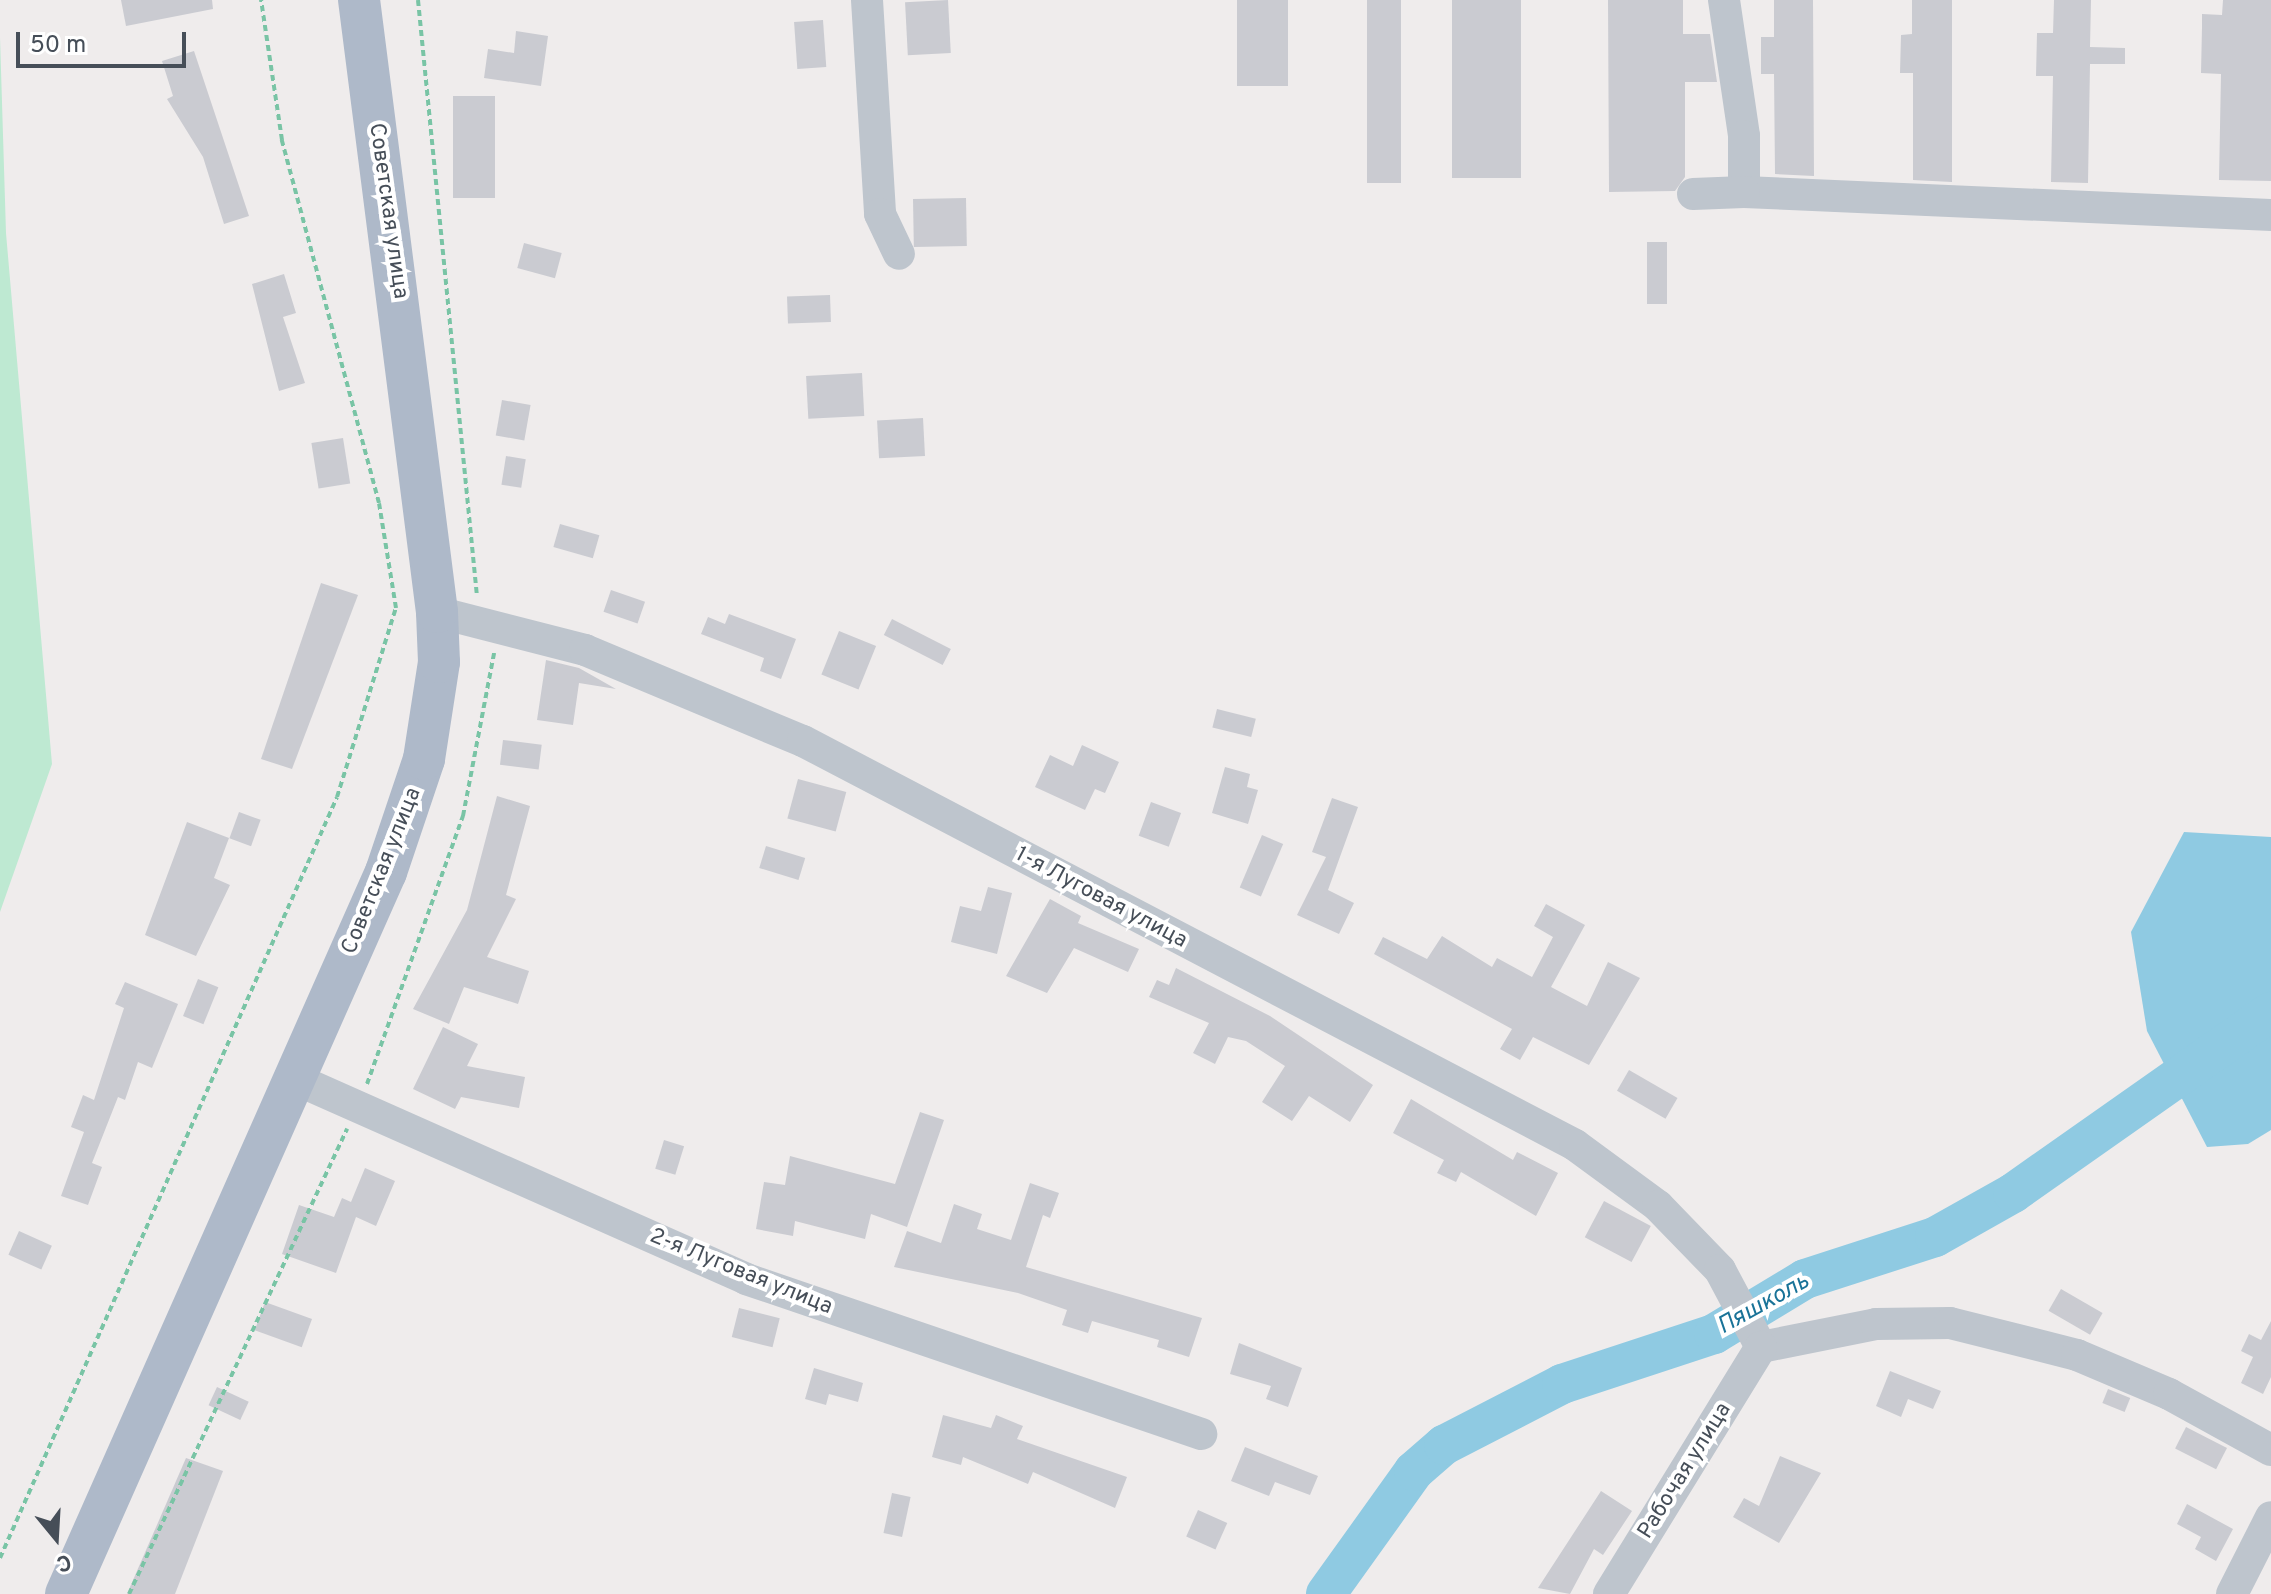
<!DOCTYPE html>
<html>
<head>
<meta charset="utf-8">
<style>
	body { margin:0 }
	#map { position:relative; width:2271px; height:1594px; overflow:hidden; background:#efecec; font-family:Overpass,sans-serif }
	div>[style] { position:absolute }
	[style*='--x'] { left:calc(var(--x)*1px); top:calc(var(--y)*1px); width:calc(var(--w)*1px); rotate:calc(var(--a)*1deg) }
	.green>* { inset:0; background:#bee9d2 }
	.water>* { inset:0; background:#8fcae2 }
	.river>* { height:40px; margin:-20px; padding:0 20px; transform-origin:20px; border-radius:20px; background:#8fcae2 }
	.building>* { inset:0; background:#cacbd1; transform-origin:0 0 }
	.path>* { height:4px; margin-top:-2px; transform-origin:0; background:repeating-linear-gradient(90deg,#79c4a5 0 6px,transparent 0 10px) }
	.minor>* { height:32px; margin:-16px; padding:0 16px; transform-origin:16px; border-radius:16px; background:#bec5cd }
	.major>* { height:42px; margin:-21px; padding:0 21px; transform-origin:21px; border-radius:21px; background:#aeb9c9 }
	span { translate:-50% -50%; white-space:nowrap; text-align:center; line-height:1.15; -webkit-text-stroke:8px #fff; paint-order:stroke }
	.street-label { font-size:22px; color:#464e58 }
	.water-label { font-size:24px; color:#197398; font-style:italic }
	.north { position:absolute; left:16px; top:1498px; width:80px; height:80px; -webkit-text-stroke:6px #fff; paint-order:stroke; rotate:162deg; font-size:22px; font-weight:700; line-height:32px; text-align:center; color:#464e58 }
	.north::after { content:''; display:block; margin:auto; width:28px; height:36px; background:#464e58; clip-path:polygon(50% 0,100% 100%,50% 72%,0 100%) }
	.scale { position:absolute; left:16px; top:32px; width:170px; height:36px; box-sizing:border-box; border:4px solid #464e58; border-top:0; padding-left:10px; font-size:24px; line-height:28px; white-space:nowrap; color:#464e58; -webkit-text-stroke:6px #fff; paint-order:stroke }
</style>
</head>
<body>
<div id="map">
	<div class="green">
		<div style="clip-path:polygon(0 37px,6px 233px,52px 764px,0 912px)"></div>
	</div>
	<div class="water">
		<div style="clip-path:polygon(2184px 832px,2271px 837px,2271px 1130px,2248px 1144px,2207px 1147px,2147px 1031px,2131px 932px)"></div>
	</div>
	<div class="river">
		<div style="--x:1326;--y:1594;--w:151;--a:-54.4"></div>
		<div style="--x:1414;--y:1471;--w:40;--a:-41"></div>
		<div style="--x:1444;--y:1445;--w:133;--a:-27.3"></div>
		<div style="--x:1562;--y:1384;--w:160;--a:-18.2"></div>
		<div style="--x:1714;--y:1334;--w:106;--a:-31.1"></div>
		<div style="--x:1805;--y:1279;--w:137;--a:-17.9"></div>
		<div style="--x:1935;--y:1237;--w:90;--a:-29.4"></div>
		<div style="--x:2013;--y:1193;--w:315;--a:-35.1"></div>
	</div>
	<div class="building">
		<div style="clip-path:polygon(121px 0,212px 0,213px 9px,126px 26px)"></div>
		<div style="left:948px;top:0;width:53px;height:43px;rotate:87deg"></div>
		<div style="left:1237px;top:0;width:51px;height:86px"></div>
		<div style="left:1367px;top:0;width:34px;height:183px"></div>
		<div style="left:1452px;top:0;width:69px;height:178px"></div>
		<div style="clip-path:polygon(1608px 0,1683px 0,1683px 34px,1710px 34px,1717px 82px,1685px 82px,1685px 177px,1675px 191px,1609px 192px)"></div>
		<div style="clip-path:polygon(1774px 0,1813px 0,1814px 176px,1775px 174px,1774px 74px,1761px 74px,1761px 37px,1774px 37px)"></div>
		<div style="clip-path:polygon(1912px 0,1952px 0,1952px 182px,1913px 180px,1913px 73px,1900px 73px,1901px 35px,1912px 34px)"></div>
		<div style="clip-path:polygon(2054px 0,2091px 0,2090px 47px,2125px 48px,2125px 64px,2090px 64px,2088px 183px,2051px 182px,2053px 76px,2036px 76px,2037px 33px,2053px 33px)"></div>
		<div style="clip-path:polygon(2223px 0,2271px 0,2271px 181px,2219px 180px,2221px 74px,2201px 73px,2202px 27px,2202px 14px,2222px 15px)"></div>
		<div style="left:823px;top:20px;width:47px;height:29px;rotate:86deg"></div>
		<div style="clip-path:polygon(516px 31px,548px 36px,541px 86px,484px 78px,488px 49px,514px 53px)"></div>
		<div style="clip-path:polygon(194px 51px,249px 216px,224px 224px,203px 157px,167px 99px,173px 96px,162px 61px)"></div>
		<div style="left:453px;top:96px;width:42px;height:102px"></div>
		<div style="left:966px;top:198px;width:48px;height:53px;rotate:89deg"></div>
		<div style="left:1647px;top:242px;width:20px;height:62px"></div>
		<div style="left:524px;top:243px;width:39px;height:26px;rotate:15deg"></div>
		<div style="clip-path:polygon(284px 274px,296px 313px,283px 317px,305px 383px,279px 391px,252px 284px)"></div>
		<div style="left:830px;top:295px;width:27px;height:43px;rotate:88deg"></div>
		<div style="left:862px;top:373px;width:43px;height:56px;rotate:87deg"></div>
		<div style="left:502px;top:400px;width:29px;height:36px;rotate:10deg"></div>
		<div style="left:923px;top:418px;width:38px;height:46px;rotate:87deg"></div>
		<div style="left:343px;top:438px;width:46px;height:32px;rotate:81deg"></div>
		<div style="left:506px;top:456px;width:20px;height:29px;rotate:9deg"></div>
		<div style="left:560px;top:524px;width:41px;height:24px;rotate:16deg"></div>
		<div style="clip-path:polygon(321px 583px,358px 595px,292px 769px,261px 759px)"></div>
		<div style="left:611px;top:590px;width:36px;height:23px;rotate:19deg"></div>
		<div style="clip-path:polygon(729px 614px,796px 639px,781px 679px,760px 671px,764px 658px,701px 634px,708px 617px,725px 624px)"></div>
		<div style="left:892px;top:619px;width:66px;height:18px;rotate:27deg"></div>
		<div style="left:839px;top:631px;width:40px;height:47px;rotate:22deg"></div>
		<div style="clip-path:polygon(546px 660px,579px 668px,616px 689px,579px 683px,573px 725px,537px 720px)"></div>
		<div style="left:1217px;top:709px;width:40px;height:19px;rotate:14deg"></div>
		<div style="left:503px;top:740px;width:39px;height:25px;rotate:7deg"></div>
		<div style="clip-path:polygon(1082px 745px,1119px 762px,1105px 793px,1095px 789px,1085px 810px,1035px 787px,1050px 755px,1073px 766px)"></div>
		<div style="clip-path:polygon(1225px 767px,1250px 774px,1247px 787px,1258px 790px,1248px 824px,1212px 813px)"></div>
		<div style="left:798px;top:779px;width:50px;height:41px;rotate:15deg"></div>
		<div style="clip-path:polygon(497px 796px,530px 806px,506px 895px,516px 899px,487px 957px,529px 971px,518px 1004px,464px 987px,449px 1024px,413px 1009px,467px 910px)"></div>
		<div style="clip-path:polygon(1332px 798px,1358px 807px,1328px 890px,1354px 903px,1339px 934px,1297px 915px,1326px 857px,1312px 852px)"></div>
		<div style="left:1151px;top:802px;width:32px;height:36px;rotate:20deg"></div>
		<div style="left:239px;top:812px;width:23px;height:28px;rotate:20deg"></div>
		<div style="clip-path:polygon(187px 822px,229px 838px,214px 878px,230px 885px,196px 956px,145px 935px)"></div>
		<div style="left:1262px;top:835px;width:23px;height:57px;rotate:23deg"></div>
		<div style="left:766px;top:846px;width:41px;height:23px;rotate:17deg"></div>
		<div style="clip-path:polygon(988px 887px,1012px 893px,997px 954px,951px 942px,960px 906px,981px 911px)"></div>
		<div style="clip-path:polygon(1050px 899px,1081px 916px,1078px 923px,1139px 949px,1128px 972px,1074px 948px,1047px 993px,1006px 976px)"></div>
		<div style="clip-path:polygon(1546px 904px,1585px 925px,1551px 987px,1587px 1006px,1608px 962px,1640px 978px,1589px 1065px,1533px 1037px,1520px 1060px,1500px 1049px,1512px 1029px,1374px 954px,1383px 937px,1427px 959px,1442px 936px,1492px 967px,1497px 958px,1532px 977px,1553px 937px,1534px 926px)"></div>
		<div style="clip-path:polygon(1176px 968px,1270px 1016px,1373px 1085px,1350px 1122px,1309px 1096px,1292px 1121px,1262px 1102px,1285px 1066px,1246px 1041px,1228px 1037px,1215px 1064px,1193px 1053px,1209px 1023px,1149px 997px,1157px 980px,1169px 985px)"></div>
		<div style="left:198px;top:979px;width:22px;height:40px;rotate:22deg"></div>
		<div style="clip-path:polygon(125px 982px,178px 1004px,152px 1068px,138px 1062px,125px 1100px,118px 1097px,92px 1163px,102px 1167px,88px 1205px,61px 1196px,84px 1132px,71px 1127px,83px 1095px,94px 1100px,124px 1008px,115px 1004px)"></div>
		<div style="clip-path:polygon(443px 1027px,478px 1044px,467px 1066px,525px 1077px,519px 1108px,461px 1097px,455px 1109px,413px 1089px)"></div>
		<div style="left:1629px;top:1070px;width:56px;height:24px;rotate:30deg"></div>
		<div style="clip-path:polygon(1411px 1099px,1513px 1160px,1517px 1152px,1558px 1173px,1536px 1216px,1461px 1172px,1456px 1182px,1437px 1173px,1444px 1160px,1393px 1133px)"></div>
		<div style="clip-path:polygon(920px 1112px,944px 1120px,907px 1227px,871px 1214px,865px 1239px,795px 1221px,793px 1236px,756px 1229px,764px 1182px,785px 1185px,790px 1156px,895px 1184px)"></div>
		<div style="left:664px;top:1140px;width:21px;height:30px;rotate:17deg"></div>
		<div style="clip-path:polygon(365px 1168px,395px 1181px,376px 1226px,356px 1217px,336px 1273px,282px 1254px,299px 1205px,334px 1217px,342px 1198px,351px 1202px)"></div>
		<div style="clip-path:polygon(1030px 1183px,1059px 1193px,1050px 1218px,1043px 1215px,1026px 1267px,1202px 1318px,1189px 1357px,1157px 1347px,1159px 1340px,1092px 1321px,1088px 1333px,1062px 1325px,1067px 1310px,1018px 1293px,894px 1267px,907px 1231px,941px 1243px,954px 1204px,982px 1214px,977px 1229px,1011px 1240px)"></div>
		<div style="left:1604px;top:1201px;width:53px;height:41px;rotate:28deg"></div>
		<div style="left:19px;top:1231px;width:36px;height:26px;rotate:24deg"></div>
		<div style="left:2061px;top:1289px;width:48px;height:25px;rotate:30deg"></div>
		<div style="left:265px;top:1302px;width:50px;height:30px;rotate:20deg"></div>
		<div style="left:739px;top:1308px;width:42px;height:30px;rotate:14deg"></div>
		<div style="clip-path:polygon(2271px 1321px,2271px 1377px,2263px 1394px,2241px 1383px,2253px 1357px,2241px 1351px,2249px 1334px,2261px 1340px)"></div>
		<div style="clip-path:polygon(1239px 1343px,1302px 1368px,1288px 1407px,1266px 1399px,1271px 1386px,1230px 1374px)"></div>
		<div style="clip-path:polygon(814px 1368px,863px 1383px,858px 1402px,829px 1394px,826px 1405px,805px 1399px)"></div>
		<div style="clip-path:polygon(1890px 1371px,1941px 1391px,1933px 1409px,1908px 1399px,1901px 1417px,1876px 1406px)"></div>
		<div style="left:217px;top:1387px;width:35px;height:20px;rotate:25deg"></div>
		<div style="left:2108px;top:1389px;width:24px;height:15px;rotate:22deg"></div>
		<div style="clip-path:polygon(943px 1415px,991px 1428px,996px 1415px,1023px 1426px,1017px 1439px,1127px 1477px,1115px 1508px,1033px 1472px,1028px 1484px,963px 1457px,961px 1465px,932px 1457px)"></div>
		<div style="left:2186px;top:1427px;width:46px;height:24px;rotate:27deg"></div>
		<div style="clip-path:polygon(1245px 1447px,1318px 1476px,1310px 1495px,1275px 1482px,1269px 1496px,1231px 1481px)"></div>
		<div style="clip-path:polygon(1780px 1456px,1821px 1473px,1779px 1543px,1733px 1517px,1744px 1498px,1759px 1506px)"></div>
		<div style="clip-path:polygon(186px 1458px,223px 1471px,175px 1594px,127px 1594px)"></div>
		<div style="clip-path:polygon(1601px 1491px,1632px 1511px,1603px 1555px,1594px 1549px,1570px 1594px,1538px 1588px)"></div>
		<div style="left:892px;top:1493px;width:19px;height:41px;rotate:12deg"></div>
		<div style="clip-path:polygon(2187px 1504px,2233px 1529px,2216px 1561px,2195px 1549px,2201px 1537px,2177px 1524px)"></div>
		<div style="left:1198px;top:1510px;width:32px;height:29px;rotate:24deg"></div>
	</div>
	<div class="path">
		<div style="--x:418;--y:0;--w:599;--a:84.35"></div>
		<div style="--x:367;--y:1084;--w:285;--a:-70.3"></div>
		<div style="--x:463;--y:816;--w:166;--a:-79.2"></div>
		<div style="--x:0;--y:1558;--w:832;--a:-66.11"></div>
		<div style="--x:337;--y:797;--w:198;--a:-72.7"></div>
		<div style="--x:396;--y:608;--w:106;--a:-99.2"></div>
		<div style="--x:379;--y:503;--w:376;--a:-105"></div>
		<div style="--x:282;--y:140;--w:142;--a:-98.5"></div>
		<div style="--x:129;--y:1594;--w:514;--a:-64.88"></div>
	</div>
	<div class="minor">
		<div style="--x:867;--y:0;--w:214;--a:86.5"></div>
		<div style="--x:880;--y:214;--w:44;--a:64.6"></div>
		<div style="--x:1724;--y:0;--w:137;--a:81.6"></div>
		<div style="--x:1744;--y:136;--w:56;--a:90"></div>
		<div style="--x:1744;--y:192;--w:528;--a:2.5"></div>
		<div style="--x:1693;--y:194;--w:51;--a:-2.2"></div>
		<div style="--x:437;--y:612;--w:153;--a:14.4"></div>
		<div style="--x:585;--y:650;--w:236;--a:22.7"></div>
		<div style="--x:803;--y:741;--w:871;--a:27.62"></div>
		<div style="--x:1575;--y:1145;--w:103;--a:36.3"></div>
		<div style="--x:1658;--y:1206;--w:89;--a:45.9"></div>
		<div style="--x:1720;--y:1270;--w:87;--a:62"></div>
		<div style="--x:293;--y:1078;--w:496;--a:23.9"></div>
		<div style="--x:746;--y:1279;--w:481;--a:18.8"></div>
		<div style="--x:1761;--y:1347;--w:117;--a:-11.3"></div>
		<div style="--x:1876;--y:1324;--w:74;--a:-0.8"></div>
		<div style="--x:1950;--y:1323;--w:131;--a:14.1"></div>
		<div style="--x:2077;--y:1355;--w:100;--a:23"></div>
		<div style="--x:2169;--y:1394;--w:116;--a:28.8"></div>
		<div style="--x:1609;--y:1594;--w:290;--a:-58.4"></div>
		<div style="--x:2232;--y:1594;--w:86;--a:-63.1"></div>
	</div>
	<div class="major">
		<div style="--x:66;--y:1594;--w:790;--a:-66.1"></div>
		<div style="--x:386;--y:872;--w:119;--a:-71.4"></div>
		<div style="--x:424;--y:759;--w:98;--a:-81.2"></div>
		<div style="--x:439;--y:662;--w:50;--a:-92.3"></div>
		<div style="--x:437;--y:612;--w:617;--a:-97.26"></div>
	</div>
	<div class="street-label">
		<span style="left:388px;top:211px;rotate:82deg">Советская улица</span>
		<span style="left:382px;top:871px;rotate:-68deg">Советская улица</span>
		<span style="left:1101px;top:898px;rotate:28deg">1-я Луговая улица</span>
		<span style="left:741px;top:1272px;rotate:22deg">2-я Луговая улица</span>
		<span style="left:1685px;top:1471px;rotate:-58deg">Рабочая улица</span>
	</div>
	<div class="water-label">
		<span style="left:1764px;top:1305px;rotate:-29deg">Пяшколь</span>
	</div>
	<div class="north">С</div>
	<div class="scale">50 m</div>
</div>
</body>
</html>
